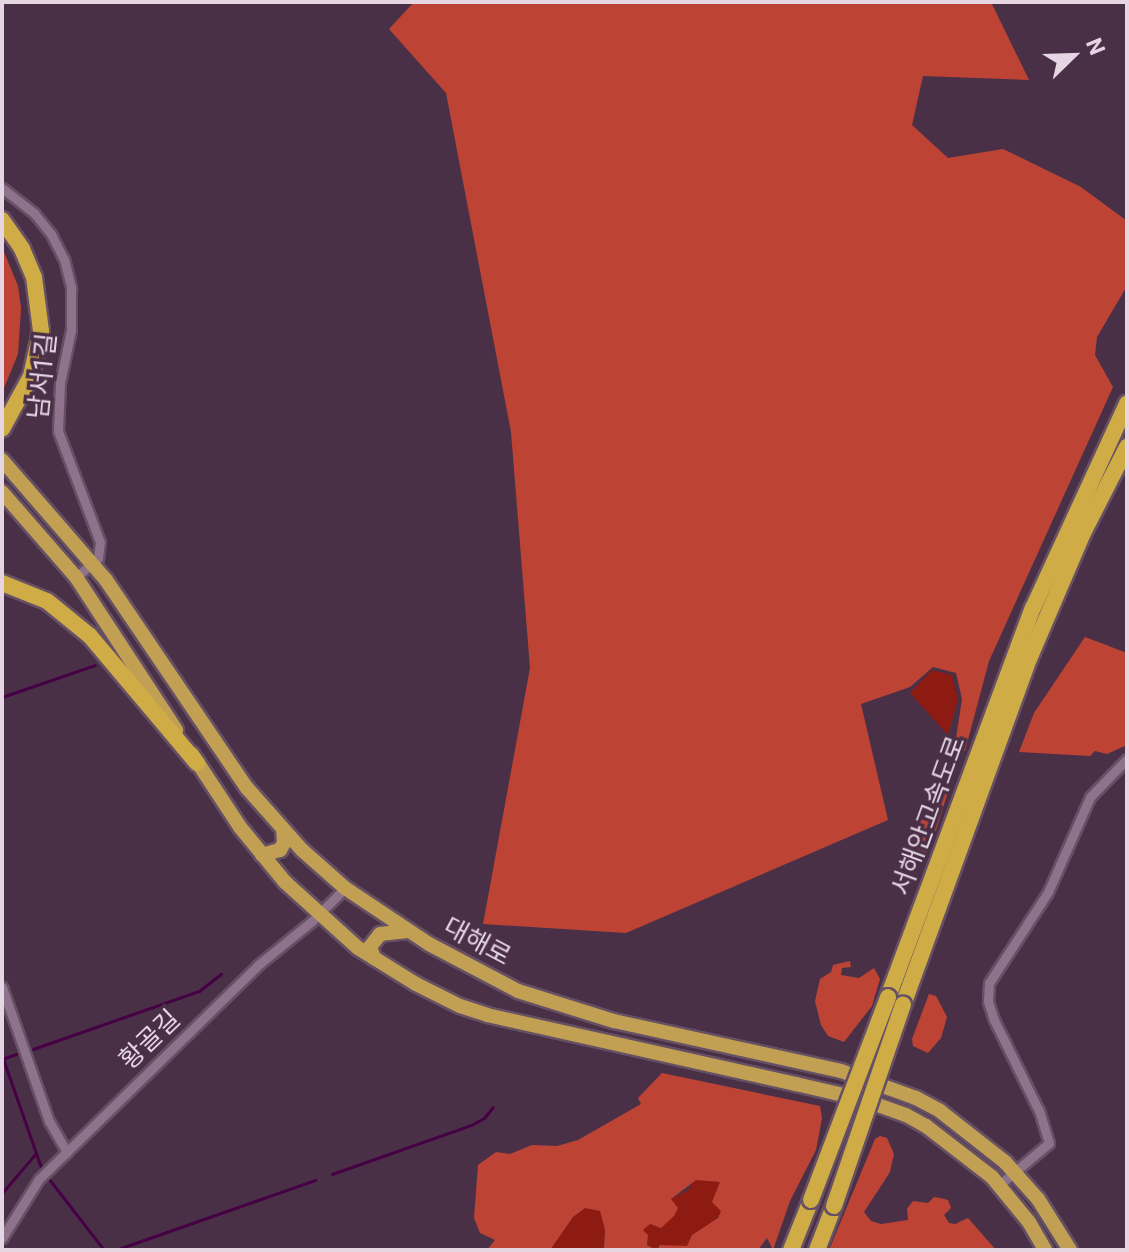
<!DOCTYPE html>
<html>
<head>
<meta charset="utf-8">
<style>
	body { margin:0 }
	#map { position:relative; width:1129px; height:1252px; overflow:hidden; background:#4a3047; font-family:Roboto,"Noto Sans KR",sans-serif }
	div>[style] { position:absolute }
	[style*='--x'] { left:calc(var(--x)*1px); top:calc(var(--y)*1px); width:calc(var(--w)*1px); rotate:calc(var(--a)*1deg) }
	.green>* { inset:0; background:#8e1b11 }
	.forest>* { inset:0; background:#bd4435 }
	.stream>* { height:3px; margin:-1.5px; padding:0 1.5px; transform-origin:1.5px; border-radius:1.5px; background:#460044 }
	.roads { filter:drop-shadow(2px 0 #665064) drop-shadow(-2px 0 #665064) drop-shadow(0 2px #665064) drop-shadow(0 -2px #665064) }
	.minor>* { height:9px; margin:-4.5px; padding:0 4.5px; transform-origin:4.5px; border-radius:4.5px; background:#8f728c }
	.trunk>* { height:14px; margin:-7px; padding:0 7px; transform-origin:7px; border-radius:7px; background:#c2a053 }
	.motorway>* { height:16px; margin:-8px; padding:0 8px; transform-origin:8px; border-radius:8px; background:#cfac45 }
	.bridges { filter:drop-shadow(2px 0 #665064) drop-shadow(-2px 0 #665064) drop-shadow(0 2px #665064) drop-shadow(0 -2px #665064) }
	.motorway-bridge>* { height:16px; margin:-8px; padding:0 8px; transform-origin:8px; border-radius:8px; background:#cfac45 }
	span { translate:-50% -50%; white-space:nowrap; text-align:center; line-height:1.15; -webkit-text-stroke:7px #4a3047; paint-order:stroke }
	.street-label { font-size:26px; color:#e6d6e4 }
	.frame { position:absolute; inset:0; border:4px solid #e6d6e4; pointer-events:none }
	.north { position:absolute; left:1033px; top:16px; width:80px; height:80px; -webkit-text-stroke:6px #4a3047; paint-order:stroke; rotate:67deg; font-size:22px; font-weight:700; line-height:32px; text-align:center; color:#e6d6e4 }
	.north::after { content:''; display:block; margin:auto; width:28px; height:36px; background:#e6d6e4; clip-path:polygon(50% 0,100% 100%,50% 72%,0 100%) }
</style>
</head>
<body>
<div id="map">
	<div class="green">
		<div style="clip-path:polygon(932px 670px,952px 675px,958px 699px,948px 735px,910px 693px)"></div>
		<div style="clip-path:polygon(695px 1180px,721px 1181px,715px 1194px,721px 1211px,718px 1218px,692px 1235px,687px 1246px,650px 1248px,643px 1230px,671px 1199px,688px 1190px)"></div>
		<div style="clip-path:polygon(585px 1208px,600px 1210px,605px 1230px,604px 1250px,550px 1250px,573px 1217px)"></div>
	</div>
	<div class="forest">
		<div style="clip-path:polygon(414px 2px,991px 2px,1029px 80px,923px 76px,912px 125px,948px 158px,1003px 149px,1081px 187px,1127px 221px,1127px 286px,1097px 337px,1095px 355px,1113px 387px,989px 661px,965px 751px,955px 745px,962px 699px,956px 673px,933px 667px,910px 687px,861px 704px,888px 820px,626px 933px,483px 924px,530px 668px,511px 432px,446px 93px,389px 29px)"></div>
		<div style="clip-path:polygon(2px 247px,18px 286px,21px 308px,18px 354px,2px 393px)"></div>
		<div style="clip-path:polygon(1085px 637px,1127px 653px,1127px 745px,1107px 754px,1095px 751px,1090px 756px,1019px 752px,1034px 713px)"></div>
		<div style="clip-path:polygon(950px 785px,930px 850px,917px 859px,911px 856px,907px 849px,915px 826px,926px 807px)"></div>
		<div style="clip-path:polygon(850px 961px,851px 967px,842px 968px,841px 975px,859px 978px,874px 968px,880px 979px,872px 1006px,844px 1042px,828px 1036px,821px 1025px,815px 1001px,820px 979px,831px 972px,833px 965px)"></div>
		<div style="clip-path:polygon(929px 994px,936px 996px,947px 1017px,941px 1038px,928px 1053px,913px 1046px,912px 1039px)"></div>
		<div style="clip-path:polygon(662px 1073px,820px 1106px,822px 1118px,816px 1150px,790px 1201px,773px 1250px,767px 1238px,758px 1250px,657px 1250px,660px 1245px,687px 1246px,692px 1235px,718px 1218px,721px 1211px,712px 1202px,720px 1182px,696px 1180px,671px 1199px,678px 1208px,674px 1216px,661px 1228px,650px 1224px,643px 1230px,648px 1235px,647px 1245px,656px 1250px,604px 1250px,605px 1230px,600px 1211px,585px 1208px,573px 1217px,550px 1250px,487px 1250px,495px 1240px,480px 1233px,474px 1218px,478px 1165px,496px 1152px,510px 1154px,532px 1145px,557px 1146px,578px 1140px,641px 1104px,638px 1098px)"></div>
		<div style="clip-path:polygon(880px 1136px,887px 1138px,894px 1154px,890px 1172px,864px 1212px,871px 1221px,881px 1224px,908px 1220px,907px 1209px,913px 1201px,928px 1203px,934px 1197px,940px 1198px,948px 1200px,951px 1208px,944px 1215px,949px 1223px,955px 1224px,968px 1218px,996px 1250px,829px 1250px,875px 1139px)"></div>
	</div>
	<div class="stream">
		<div style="--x:2;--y:697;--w:98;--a:-19"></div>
		<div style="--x:33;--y:1049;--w:176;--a:-19.3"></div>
		<div style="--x:199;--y:991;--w:28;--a:-38"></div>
		<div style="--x:2;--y:1056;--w:121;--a:70.7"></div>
		<div style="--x:42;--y:1170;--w:101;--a:52.2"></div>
		<div style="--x:2;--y:1059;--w:15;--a:-20"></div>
		<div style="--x:332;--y:1174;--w:147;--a:-19.4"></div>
		<div style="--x:471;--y:1125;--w:15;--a:-28"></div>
		<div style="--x:484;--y:1118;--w:14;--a:-51"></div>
		<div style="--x:2;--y:1193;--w:52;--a:-49.6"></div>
		<div style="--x:121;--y:1248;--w:206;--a:-19.3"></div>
	</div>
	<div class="roads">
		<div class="minor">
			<div style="--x:2;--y:188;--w:41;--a:38"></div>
			<div style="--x:34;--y:213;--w:27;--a:51"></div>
			<div style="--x:51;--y:234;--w:28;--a:63"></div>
			<div style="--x:64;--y:259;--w:30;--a:76"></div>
			<div style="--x:71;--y:288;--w:42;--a:90"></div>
			<div style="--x:71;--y:330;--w:54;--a:101.7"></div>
			<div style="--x:60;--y:383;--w:48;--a:92.4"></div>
			<div style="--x:58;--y:431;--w:119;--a:69.3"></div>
			<div style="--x:100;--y:542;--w:16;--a:97"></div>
			<div style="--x:98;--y:558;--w:29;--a:139"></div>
			<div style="--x:2;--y:987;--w:142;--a:70.7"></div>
			<div style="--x:49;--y:1121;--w:36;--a:60"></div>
			<div style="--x:999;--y:1185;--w:65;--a:-40"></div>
			<div style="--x:1049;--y:1143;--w:34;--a:-107"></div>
			<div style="--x:1039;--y:1111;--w:102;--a:-116.3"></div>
			<div style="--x:994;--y:1020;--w:20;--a:-108"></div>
			<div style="--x:988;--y:1001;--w:18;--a:-87"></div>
			<div style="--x:989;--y:983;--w:108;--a:-57"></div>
			<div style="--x:1048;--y:892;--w:104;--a:-66.1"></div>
			<div style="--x:1090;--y:797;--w:53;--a:-45.8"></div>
			<div style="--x:2;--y:1238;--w:70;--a:-57.9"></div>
			<div style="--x:39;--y:1179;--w:306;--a:-44.3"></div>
			<div style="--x:258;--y:965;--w:68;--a:-39.1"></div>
			<div style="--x:311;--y:922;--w:48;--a:-45"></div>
		</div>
		<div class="trunk">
			<div style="--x:2;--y:460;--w:159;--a:49.1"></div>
			<div style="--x:106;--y:580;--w:251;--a:55.9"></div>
			<div style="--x:247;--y:788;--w:83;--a:48.4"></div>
			<div style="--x:302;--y:850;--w:57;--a:41.5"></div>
			<div style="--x:345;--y:888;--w:101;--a:33.7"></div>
			<div style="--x:429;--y:944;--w:101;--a:27.8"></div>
			<div style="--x:518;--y:991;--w:101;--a:17.4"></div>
			<div style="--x:614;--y:1021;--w:232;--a:12.4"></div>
			<div style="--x:841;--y:1071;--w:80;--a:19.8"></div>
			<div style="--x:916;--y:1098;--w:27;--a:28"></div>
			<div style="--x:940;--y:1111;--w:83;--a:38.1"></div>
			<div style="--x:1005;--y:1162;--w:50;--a:48.3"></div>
			<div style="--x:1038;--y:1199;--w:60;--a:57.9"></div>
			<div style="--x:2;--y:492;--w:113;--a:49"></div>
			<div style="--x:76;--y:577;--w:183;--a:56.8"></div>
			<div style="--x:192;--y:754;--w:87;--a:56.7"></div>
			<div style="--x:240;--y:827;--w:71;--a:50.7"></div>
			<div style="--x:285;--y:882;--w:98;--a:42.1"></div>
			<div style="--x:358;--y:948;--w:68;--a:31.8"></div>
			<div style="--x:416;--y:984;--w:49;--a:26.6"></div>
			<div style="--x:460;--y:1006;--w:28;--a:18"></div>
			<div style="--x:487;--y:1015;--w:317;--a:12.6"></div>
			<div style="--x:796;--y:1084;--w:67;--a:13"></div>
			<div style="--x:861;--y:1099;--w:48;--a:19.6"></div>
			<div style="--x:906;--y:1115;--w:23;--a:29"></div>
			<div style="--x:926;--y:1126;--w:83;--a:37.7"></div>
			<div style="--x:992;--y:1177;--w:58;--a:50.6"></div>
			<div style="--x:1029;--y:1222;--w:32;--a:60"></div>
			<div style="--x:262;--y:855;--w:19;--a:-16"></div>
			<div style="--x:280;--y:850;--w:8;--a:-60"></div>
			<div style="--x:284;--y:843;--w:13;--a:-94"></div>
			<div style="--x:374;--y:958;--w:12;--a:-110"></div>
			<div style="--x:370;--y:947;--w:16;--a:-52"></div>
			<div style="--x:380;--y:934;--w:28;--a:-6"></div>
		</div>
		<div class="motorway">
			<div style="--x:2;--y:220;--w:35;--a:55"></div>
			<div style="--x:22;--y:249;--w:30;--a:67"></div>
			<div style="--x:34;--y:277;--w:54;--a:82.6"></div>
			<div style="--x:41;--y:331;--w:46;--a:102.5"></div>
			<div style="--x:31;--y:376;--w:60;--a:118.7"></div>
			<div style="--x:2;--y:583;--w:48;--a:21.8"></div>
			<div style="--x:47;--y:601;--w:55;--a:39.1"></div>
			<div style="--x:90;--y:636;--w:166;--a:49.9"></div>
			<div style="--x:888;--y:997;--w:415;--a:-69.6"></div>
			<div style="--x:1033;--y:608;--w:225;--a:-65.3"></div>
			<div style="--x:903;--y:1005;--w:368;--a:-70"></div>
			<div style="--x:1029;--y:659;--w:137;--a:-66.8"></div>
			<div style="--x:1083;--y:533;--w:97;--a:-62.9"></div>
			<div style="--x:791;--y:1250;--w:54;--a:-68.2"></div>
			<div style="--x:817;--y:1250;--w:47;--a:-68.9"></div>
		</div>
	</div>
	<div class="bridges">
		<div class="motorway-bridge">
			<div style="--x:811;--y:1200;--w:217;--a:-69.2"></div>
			<div style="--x:834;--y:1206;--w:213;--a:-71.1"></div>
		</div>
	</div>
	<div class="street-label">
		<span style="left:43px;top:376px;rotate:-84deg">남서1길</span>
		<span style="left:929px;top:816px;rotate:-70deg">서해안고속도로</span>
		<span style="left:477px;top:942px;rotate:28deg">대해로</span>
		<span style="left:150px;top:1040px;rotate:-44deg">황골길</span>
	</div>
	<div class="frame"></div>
	<div class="north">N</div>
</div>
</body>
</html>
